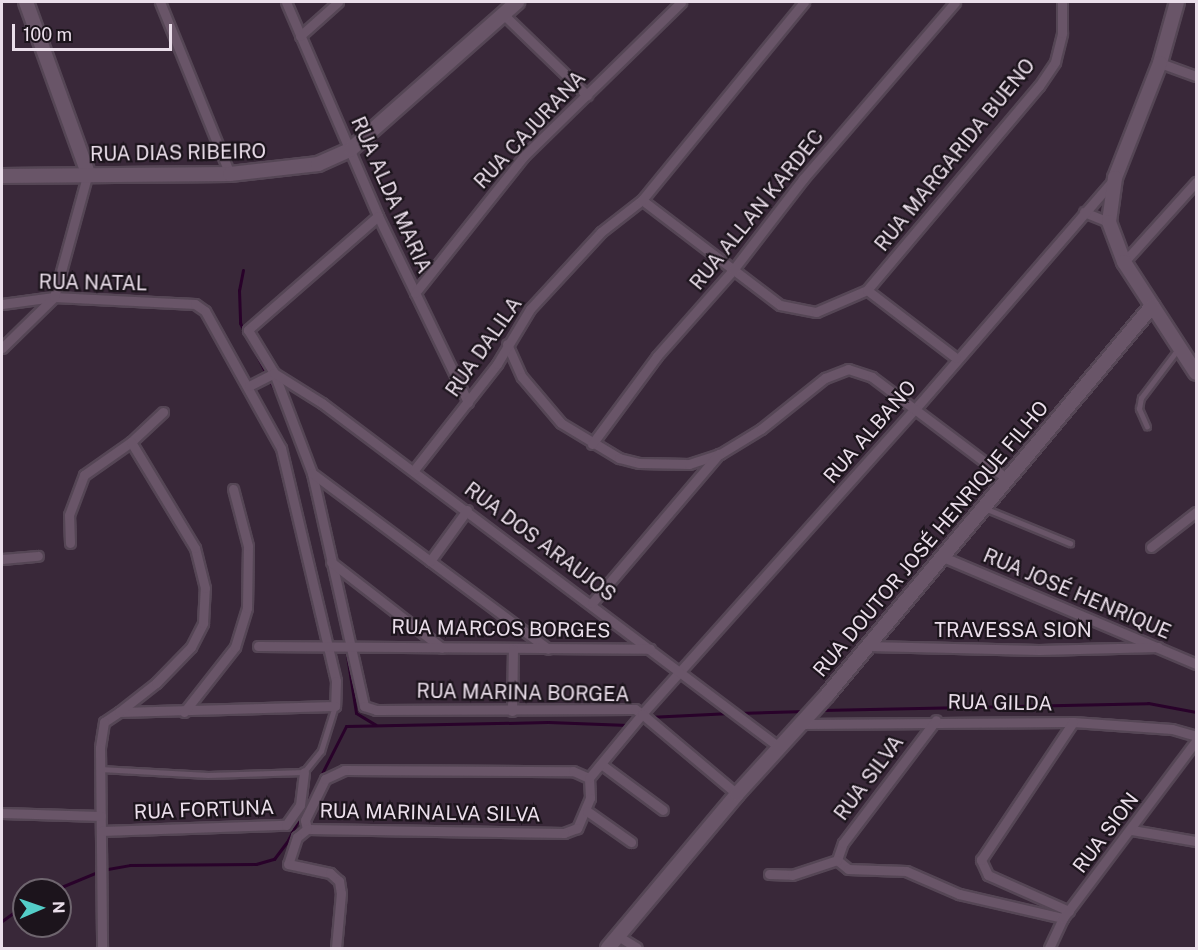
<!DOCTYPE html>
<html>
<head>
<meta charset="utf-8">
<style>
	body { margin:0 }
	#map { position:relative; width:1198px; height:950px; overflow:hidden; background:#392839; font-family:"Public Sans",sans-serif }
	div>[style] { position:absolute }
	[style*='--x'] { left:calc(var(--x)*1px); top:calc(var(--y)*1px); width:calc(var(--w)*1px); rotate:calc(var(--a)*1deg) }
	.stream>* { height:3px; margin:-1.5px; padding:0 1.5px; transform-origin:1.5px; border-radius:1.5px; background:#29022a }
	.roads { filter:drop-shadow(2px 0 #554655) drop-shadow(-2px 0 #554655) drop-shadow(0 2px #554655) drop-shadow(0 -2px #554655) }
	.lane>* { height:4.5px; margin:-2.25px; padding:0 2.25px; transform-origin:2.25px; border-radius:2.25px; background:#695568 }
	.street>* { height:9px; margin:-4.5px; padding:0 4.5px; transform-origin:4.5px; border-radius:4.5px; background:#695568 }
	.secondary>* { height:14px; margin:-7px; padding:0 7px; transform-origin:7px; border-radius:7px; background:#695568 }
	span { translate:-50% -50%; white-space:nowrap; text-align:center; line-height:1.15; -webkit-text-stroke:4.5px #1c141c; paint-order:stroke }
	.street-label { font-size:20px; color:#eadeea }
	.frame { position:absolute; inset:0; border:3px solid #eadeea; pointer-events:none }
	.north { position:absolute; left:12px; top:878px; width:60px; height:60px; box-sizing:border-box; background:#1c141c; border:2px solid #6e656e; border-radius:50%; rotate:88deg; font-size:16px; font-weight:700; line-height:24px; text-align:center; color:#eadeea }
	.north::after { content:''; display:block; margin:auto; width:21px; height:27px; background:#54cdc8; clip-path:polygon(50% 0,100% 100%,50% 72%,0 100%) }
	.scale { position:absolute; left:12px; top:24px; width:160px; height:27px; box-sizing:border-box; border:3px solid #eadeea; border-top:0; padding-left:8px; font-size:18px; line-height:21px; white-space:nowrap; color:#eadeea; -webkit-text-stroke:4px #1c141c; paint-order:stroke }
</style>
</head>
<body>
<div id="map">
	<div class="stream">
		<div style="--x:243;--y:270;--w:20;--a:101"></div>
		<div style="--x:239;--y:290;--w:33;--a:88"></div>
		<div style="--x:240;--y:323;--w:89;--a:62.6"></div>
		<div style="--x:307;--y:472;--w:128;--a:77.4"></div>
		<div style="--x:344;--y:636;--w:78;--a:81.1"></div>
		<div style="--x:356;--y:713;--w:23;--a:31"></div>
		<div style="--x:821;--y:710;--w:327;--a:-1.2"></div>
		<div style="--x:1148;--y:703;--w:49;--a:10.6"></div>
		<div style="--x:737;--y:713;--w:69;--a:-1.7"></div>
		<div style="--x:648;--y:717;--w:83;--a:-2.8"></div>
		<div style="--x:54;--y:890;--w:52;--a:-22.6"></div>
		<div style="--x:102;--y:870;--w:28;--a:-10"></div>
		<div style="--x:130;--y:865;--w:126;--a:-0.5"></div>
		<div style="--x:256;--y:864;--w:19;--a:-16"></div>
		<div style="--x:274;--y:859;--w:21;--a:-53"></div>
		<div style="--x:287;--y:842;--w:130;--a:-63"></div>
		<div style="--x:346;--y:726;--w:202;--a:-1.1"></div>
		<div style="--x:548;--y:722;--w:80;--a:2.1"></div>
		<div style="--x:2;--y:921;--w:27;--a:-36"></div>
	</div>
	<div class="roads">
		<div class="lane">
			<div style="--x:1147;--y:427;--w:20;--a:-114"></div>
			<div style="--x:1139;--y:409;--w:11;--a:-80"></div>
			<div style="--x:1141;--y:398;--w:63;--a:-52.8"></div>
			<div style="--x:987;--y:509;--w:90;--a:22.3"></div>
			<div style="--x:100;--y:769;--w:108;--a:3.2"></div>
			<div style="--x:208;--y:775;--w:96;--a:-1.8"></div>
			<div style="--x:304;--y:772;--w:27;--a:-51"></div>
			<div style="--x:321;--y:751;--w:47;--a:-72.7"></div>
		</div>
		<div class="street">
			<div style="--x:160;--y:2;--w:186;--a:67.9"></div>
			<div style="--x:286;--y:2;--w:233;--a:66.7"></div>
			<div style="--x:378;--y:216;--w:207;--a:64.2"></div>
			<div style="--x:503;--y:14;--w:117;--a:44"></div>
			<div style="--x:300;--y:36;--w:51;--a:-41.8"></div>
			<div style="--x:1160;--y:63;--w:38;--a:20"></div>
			<div style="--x:642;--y:200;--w:173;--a:37.3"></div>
			<div style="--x:780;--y:305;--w:37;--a:11"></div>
			<div style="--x:816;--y:312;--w:56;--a:-23.3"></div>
			<div style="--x:867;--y:290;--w:267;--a:-49.9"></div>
			<div style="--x:1039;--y:86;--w:29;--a:-56"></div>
			<div style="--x:1055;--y:62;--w:30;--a:-76"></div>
			<div style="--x:1062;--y:33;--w:31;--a:-90"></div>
			<div style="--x:1084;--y:212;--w:27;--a:22"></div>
			<div style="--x:378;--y:216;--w:173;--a:138.8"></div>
			<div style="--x:248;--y:330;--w:50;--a:58.8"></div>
			<div style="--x:274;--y:373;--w:107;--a:69.2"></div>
			<div style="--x:312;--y:473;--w:239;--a:77.4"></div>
			<div style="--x:364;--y:706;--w:13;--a:18"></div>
			<div style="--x:376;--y:710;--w:259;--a:-0.2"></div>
			<div style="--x:635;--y:709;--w:9;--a:36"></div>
			<div style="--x:642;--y:714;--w:409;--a:-48.2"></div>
			<div style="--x:915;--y:409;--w:306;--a:-49.1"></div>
			<div style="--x:1124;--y:262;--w:108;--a:-48"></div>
			<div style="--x:867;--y:290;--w:112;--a:37.4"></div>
			<div style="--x:415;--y:293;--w:175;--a:-51.5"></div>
			<div style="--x:524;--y:156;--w:220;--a:-44.4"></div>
			<div style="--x:2;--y:304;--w:52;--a:-7.7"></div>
			<div style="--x:54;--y:297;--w:141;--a:2.8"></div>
			<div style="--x:195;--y:304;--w:12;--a:35"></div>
			<div style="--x:205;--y:311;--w:157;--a:61"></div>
			<div style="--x:281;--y:448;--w:239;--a:76.7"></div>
			<div style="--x:336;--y:681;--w:25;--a:92"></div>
			<div style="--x:335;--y:706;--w:216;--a:178.4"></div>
			<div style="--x:119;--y:712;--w:18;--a:146"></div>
			<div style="--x:104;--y:722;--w:26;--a:99"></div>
			<div style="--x:100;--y:748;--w:200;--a:89.4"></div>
			<div style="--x:507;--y:344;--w:36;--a:66"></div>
			<div style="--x:522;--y:377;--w:60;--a:49.7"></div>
			<div style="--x:561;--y:423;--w:68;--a:31.1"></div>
			<div style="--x:619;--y:458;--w:21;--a:14"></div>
			<div style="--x:639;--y:463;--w:50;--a:1.1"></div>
			<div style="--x:689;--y:464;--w:33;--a:-18"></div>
			<div style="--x:720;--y:454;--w:48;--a:-31.4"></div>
			<div style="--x:761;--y:429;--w:82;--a:-38.6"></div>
			<div style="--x:825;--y:378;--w:25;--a:-21"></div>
			<div style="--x:848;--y:369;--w:25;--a:18"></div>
			<div style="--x:872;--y:377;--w:168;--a:37"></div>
			<div style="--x:2;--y:348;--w:73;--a:-44.4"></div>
			<div style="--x:54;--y:297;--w:129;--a:-74.7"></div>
			<div style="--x:249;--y:386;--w:28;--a:-27"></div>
			<div style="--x:274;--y:373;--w:57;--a:32"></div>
			<div style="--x:322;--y:403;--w:572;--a:36.97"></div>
			<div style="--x:592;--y:444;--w:109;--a:-53.5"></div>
			<div style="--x:657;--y:356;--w:115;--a:-48.5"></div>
			<div style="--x:733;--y:270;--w:115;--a:-52.4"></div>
			<div style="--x:803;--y:179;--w:233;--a:-49.3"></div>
			<div style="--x:414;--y:470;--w:135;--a:-51.9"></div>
			<div style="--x:497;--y:364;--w:64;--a:-59"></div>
			<div style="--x:530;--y:309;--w:105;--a:-47.3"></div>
			<div style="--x:601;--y:232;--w:52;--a:-38"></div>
			<div style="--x:642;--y:200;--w:256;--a:-50.7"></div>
			<div style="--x:312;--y:473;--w:294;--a:36.7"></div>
			<div style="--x:70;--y:543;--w:28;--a:-92"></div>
			<div style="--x:69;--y:515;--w:43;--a:-69.4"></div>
			<div style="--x:84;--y:475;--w:57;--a:-35.1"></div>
			<div style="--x:131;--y:442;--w:44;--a:-43.2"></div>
			<div style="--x:1151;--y:547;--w:57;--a:-37.9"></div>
			<div style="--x:943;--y:557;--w:275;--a:22.9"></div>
			<div style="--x:2;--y:559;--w:36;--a:-5"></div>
			<div style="--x:430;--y:561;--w:63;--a:-54"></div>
			<div style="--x:331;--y:562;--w:140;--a:37.8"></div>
			<div style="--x:592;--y:603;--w:196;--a:-49.6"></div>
			<div style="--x:258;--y:646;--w:392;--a:0.4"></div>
			<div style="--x:868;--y:646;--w:171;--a:1.3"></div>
			<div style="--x:1039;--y:650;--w:119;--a:-1.4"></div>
			<div style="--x:512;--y:711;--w:62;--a:-89.1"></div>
			<div style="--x:119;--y:712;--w:47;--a:-38.1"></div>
			<div style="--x:156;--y:683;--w:50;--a:-45.8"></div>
			<div style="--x:191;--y:647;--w:27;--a:-63"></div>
			<div style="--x:203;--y:623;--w:35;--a:-87"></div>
			<div style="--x:205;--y:588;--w:41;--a:-104"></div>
			<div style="--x:195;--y:548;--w:124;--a:-121.1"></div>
			<div style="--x:184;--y:712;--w:83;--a:-51.9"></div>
			<div style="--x:235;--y:647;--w:41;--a:-72.9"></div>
			<div style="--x:247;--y:608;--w:62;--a:-89.1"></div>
			<div style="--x:248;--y:546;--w:59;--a:-104.7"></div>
			<div style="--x:802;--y:724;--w:271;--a:-0.4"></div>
			<div style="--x:1073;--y:722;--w:99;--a:4"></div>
			<div style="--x:1172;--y:729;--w:25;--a:16"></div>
			<div style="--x:601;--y:764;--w:77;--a:36.6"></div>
			<div style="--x:344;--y:770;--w:229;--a:0.3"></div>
			<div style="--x:573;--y:771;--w:17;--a:24"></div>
			<div style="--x:589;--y:778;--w:20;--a:87"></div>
			<div style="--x:590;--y:798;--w:33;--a:113"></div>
			<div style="--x:577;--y:828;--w:14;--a:159"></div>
			<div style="--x:564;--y:833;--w:257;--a:-179.1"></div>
			<div style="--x:307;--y:829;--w:9;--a:-103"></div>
			<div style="--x:305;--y:820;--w:46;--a:-64"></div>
			<div style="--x:325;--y:779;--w:21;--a:-25"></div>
			<div style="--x:589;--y:778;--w:83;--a:-50.4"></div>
			<div style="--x:642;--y:714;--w:124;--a:40.1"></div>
			<div style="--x:587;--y:811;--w:54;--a:35.2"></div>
			<div style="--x:2;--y:813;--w:99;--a:1.7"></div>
			<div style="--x:307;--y:829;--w:13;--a:141"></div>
			<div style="--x:297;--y:837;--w:28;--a:108"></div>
			<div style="--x:288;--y:864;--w:43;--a:12.1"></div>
			<div style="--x:330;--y:873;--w:12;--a:42"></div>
			<div style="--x:339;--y:881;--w:12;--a:81"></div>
			<div style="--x:341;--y:893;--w:55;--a:95.2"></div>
			<div style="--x:1132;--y:830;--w:65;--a:9.8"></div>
			<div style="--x:101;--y:831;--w:185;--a:-1.9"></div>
			<div style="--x:286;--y:825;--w:24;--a:-55"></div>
			<div style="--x:300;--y:805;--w:33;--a:-83"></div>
			<div style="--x:837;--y:860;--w:14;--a:39"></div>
			<div style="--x:848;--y:869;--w:58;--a:2"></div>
			<div style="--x:906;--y:871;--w:58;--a:23.5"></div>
			<div style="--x:959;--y:894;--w:107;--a:13"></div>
			<div style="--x:837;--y:860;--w:18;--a:-71"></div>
			<div style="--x:843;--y:843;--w:154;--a:-52.9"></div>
			<div style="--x:769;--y:874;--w:23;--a:2"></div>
			<div style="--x:792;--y:875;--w:47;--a:-18.4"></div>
			<div style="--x:1069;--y:911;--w:89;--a:-156"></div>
			<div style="--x:988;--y:875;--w:17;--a:-115"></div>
			<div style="--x:981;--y:860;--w:166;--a:-56.3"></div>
			<div style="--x:618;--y:936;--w:22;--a:32"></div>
			<div style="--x:1049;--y:948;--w:33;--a:-65"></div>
			<div style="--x:1063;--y:918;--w:221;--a:-53.1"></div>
		</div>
		<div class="secondary">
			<div style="--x:26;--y:2;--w:182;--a:70.1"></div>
			<div style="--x:1177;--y:2;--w:63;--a:105.6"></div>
			<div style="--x:1160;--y:63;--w:123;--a:111.4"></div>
			<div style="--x:1115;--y:178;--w:44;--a:97.8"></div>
			<div style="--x:1109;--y:222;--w:43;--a:69.4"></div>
			<div style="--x:1124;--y:262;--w:132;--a:57"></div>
			<div style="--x:2;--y:176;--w:228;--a:-0.5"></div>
			<div style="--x:230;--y:174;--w:89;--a:-6.5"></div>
			<div style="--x:318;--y:164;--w:36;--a:-24"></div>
			<div style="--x:351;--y:149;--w:222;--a:-41.5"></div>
			<div style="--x:608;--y:948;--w:201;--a:-50"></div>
			<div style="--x:737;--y:794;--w:134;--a:-47.7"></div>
			<div style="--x:827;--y:695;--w:507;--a:-50.12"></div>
		</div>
	</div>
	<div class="street-label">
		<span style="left:530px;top:130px;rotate:-47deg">RUA CAJURANA</span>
		<span style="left:178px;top:153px;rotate:-1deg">RUA DIAS RIBEIRO</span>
		<span style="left:955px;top:155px;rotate:-51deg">RUA MARGARIDA BUENO</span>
		<span style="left:391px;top:195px;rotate:66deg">RUA ALDA MARIA</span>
		<span style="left:757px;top:210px;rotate:-51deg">RUA ALLAN KARDEC</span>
		<span style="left:93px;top:283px;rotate:1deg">RUA NATAL</span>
		<span style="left:484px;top:347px;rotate:-55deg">RUA DALILA</span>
		<span style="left:870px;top:432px;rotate:-49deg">RUA ALBANO</span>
		<span style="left:931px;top:539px;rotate:-50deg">RUA DOUTOR JOSÉ HENRIQUE FILHO</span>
		<span style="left:540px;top:542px;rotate:37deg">RUA DOS ARAUJOS</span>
		<span style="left:1077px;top:594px;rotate:23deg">RUA JOSÉ HENRIQUE</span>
		<span style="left:501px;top:629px;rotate:1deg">RUA MARCOS BORGES</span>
		<span style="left:1013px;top:630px">TRAVESSA SION</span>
		<span style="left:523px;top:693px;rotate:1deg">RUA MARINA BORGEA</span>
		<span style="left:1000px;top:703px;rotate:1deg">RUA GILDA</span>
		<span style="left:869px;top:778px;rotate:-53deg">RUA SILVA</span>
		<span style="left:204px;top:810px;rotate:-2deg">RUA FORTUNA</span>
		<span style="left:430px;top:813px;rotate:1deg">RUA MARINALVA SILVA</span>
		<span style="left:1106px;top:833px;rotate:-53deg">RUA SION</span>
	</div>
	<div class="frame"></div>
	<div class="north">N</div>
	<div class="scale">100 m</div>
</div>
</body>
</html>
